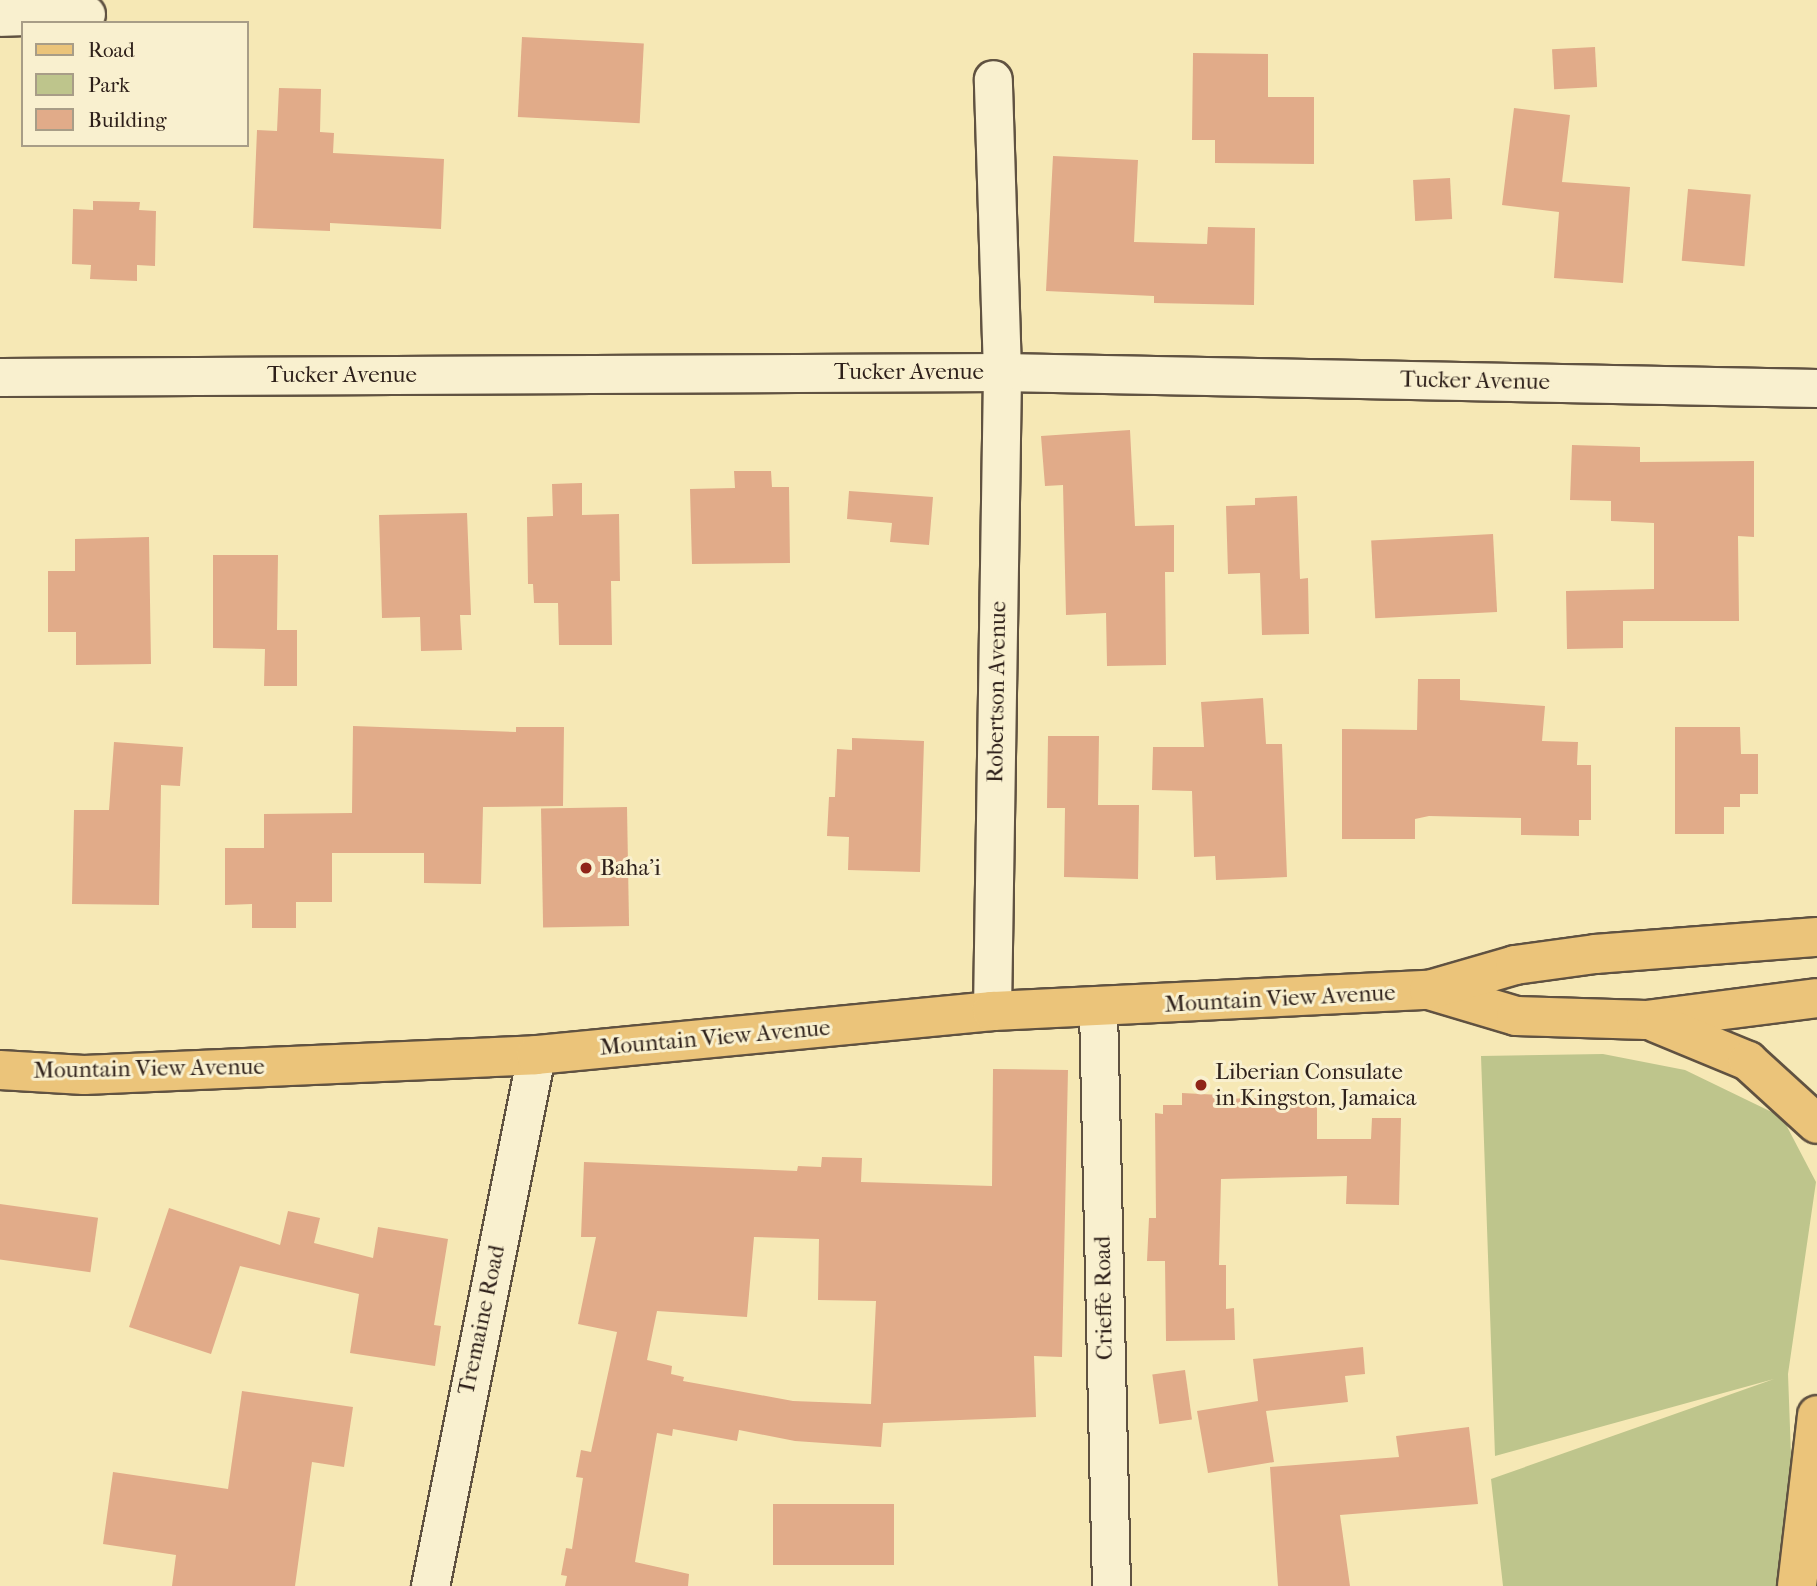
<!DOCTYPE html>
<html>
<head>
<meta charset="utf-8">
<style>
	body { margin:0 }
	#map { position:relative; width:1817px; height:1586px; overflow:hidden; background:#f6e8b5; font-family:"IM FELL French Canon",serif }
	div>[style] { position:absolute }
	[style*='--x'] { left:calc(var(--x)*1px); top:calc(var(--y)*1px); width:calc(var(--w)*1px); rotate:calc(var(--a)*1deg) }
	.green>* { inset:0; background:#bec58c }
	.building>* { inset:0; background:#e1ab89; transform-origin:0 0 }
	.roads { filter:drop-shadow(2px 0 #605241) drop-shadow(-2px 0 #605241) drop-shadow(0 2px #605241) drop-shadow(0 -2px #605241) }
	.minor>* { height:37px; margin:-18.5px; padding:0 18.5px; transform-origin:18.5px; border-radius:18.5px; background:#f9f0cf }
	.major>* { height:38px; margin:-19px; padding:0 19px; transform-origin:19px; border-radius:19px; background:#ebc47a }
	.dots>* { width:19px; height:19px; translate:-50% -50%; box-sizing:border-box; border:4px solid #f9f0cf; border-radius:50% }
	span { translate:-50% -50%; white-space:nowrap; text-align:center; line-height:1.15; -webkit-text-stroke:6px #f9f0cf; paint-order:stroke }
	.street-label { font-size:23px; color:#2e201a }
	.poi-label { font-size:23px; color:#2e201a }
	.left { translate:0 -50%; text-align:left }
	.legend { position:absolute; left:21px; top:21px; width:228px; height:126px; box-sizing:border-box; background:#f9f0cf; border:2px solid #a89d87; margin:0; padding:9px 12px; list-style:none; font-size:21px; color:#2e201a }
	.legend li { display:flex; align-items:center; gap:14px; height:35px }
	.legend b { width:35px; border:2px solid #a89d87 }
</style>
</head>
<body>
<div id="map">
	<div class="green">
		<div style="clip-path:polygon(1603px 1054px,1685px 1070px,1782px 1117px,1816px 1182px,1788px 1374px,1794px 1536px,1782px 1586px,1503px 1586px,1491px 1479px,1774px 1379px,1495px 1456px,1481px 1056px)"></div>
	</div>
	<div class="building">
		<div style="left:522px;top:37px;width:122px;height:80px;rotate:3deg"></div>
		<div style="left:1595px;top:47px;width:40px;height:43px;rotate:87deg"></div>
		<div style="clip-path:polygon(1193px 53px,1268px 54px,1268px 97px,1314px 97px,1314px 164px,1215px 163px,1215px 140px,1192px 140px)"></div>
		<div style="clip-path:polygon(279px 88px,321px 89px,320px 132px,334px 133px,333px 153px,444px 159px,441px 229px,330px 223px,330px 231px,253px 228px,257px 130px,277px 131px)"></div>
		<div style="clip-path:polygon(1514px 108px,1570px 115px,1562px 182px,1630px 187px,1623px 283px,1554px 278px,1559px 212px,1502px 205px)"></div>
		<div style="clip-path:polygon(1053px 156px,1138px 160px,1134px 242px,1207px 244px,1208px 227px,1255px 228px,1254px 305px,1154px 303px,1154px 296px,1046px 291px)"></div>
		<div style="left:1450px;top:178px;width:41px;height:37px;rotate:87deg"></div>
		<div style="left:1688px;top:189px;width:63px;height:72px;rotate:5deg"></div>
		<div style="clip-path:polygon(93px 201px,140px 202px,139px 210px,156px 211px,155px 266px,137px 265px,137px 281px,90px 279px,91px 265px,72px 264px,73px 209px,93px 210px)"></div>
		<div style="clip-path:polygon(1130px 430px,1135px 526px,1174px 525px,1174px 572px,1165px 572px,1166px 665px,1107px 666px,1106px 613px,1066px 615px,1063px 485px,1045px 486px,1041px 436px)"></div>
		<div style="clip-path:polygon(1572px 445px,1640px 447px,1640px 462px,1754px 461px,1754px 537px,1738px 536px,1739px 621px,1623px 621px,1623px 648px,1567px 649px,1566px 591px,1654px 589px,1654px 523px,1611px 521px,1611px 501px,1570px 500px)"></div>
		<div style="clip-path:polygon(734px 471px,771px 471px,772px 487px,789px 487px,790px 563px,692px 564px,690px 489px,735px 488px)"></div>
		<div style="clip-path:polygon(582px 483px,582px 515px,619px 514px,620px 581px,611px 581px,612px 645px,559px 645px,558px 603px,534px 603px,533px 584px,528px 584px,527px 517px,553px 516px,552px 484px)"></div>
		<div style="clip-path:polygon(849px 491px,933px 497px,929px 545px,890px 542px,892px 523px,847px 519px)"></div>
		<div style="clip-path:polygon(1297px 496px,1300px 579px,1308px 578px,1309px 634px,1262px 635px,1260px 573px,1228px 574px,1226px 506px,1255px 505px,1255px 498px)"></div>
		<div style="clip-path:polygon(467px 513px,471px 615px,460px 615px,462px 650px,421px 651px,420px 617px,382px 618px,379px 515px)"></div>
		<div style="left:1493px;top:534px;width:78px;height:122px;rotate:87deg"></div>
		<div style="clip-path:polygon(149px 537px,151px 664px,76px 665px,76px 632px,48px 632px,48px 571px,75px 571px,75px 539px)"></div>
		<div style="clip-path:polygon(213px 555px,278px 555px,277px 630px,297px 630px,297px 686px,264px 686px,265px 649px,213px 648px)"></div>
		<div style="clip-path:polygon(1418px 679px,1460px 679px,1460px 700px,1545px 706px,1542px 741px,1578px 742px,1577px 765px,1591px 765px,1591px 820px,1579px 820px,1579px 836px,1521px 835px,1521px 818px,1429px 816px,1415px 819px,1415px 839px,1342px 839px,1342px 729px,1417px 730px)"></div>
		<div style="clip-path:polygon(1263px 698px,1266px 744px,1282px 744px,1287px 877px,1216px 880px,1215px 856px,1194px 857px,1192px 791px,1152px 790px,1153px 747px,1204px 747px,1201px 702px)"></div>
		<div style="clip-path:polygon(353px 726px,516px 732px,516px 727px,564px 727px,563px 806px,483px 807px,481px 884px,424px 883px,424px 853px,332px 853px,332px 902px,296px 902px,296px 928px,252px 928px,252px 904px,225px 905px,225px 848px,264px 848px,264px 814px,352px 813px)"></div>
		<div style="clip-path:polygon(1675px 727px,1740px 727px,1741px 754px,1758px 754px,1758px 794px,1740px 794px,1740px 807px,1724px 807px,1724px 834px,1675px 834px)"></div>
		<div style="clip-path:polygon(1048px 736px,1099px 736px,1098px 805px,1139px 805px,1138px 879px,1064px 877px,1065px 808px,1047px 808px)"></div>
		<div style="clip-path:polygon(852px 738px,924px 741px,920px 872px,848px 870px,849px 837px,827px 836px,829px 797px,835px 797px,837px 749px,852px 750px)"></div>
		<div style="clip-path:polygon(114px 742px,183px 747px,180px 786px,161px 785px,159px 905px,72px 904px,74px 810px,109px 810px)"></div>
		<div style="left:627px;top:807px;width:119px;height:86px;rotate:89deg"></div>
		<div style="clip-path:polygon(evenodd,993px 1069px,1068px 1070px,1062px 1357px,1034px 1356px,1036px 1417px,883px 1423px,881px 1447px,795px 1441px,739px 1430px,737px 1441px,673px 1429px,672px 1436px,657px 1433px,635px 1562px,689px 1574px,688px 1586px,565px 1586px,567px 1576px,561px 1575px,566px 1548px,572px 1549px,583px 1478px,576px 1477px,581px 1450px,591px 1452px,617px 1332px,578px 1324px,596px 1237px,581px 1237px,584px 1162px,797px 1171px,798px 1166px,821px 1167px,822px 1157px,862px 1158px,861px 1182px,992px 1186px,993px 1069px,754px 1237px,819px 1239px,818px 1300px,876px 1301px,871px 1404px,793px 1401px,683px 1381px,684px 1377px,671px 1374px,672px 1366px,647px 1360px,657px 1311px,747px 1317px,754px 1237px)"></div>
		<div style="clip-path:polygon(1182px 1093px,1220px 1095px,1220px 1099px,1317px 1096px,1317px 1139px,1371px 1139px,1372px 1118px,1401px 1118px,1399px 1205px,1346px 1204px,1347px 1176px,1221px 1179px,1219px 1265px,1226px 1265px,1226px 1309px,1234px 1308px,1235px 1340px,1166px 1341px,1165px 1261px,1147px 1261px,1149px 1218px,1156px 1218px,1155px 1113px,1163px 1114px,1163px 1105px,1182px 1105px)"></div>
		<div style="left:0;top:1204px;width:99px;height:55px;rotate:8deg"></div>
		<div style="clip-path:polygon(169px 1208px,280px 1245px,288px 1211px,320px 1218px,314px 1243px,373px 1258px,378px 1227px,448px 1239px,434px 1325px,441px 1326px,435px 1366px,350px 1353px,359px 1294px,240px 1266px,211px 1354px,129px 1327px)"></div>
		<div style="clip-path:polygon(1363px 1347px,1365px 1374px,1345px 1376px,1348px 1402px,1266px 1411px,1274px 1462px,1208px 1473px,1197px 1411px,1258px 1401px,1253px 1359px)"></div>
		<div style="left:1185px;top:1370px;width:50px;height:33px;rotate:82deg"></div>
		<div style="clip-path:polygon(242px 1391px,353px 1407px,344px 1467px,312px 1462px,295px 1586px,172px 1586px,176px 1555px,103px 1544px,113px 1472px,228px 1489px)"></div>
		<div style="clip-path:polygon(1469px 1427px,1478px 1504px,1340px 1515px,1350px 1586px,1278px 1586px,1270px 1467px,1399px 1457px,1396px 1436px)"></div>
		<div style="left:773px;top:1504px;width:121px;height:61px"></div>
	</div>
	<div class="roads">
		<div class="minor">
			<div style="--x:0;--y:17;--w:86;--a:-2"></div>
			<div style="--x:0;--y:377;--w:1002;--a:-0.29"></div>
			<div style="--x:1002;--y:372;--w:815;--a:1.12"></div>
			<div style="--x:1098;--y:1009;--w:577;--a:88.71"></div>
			<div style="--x:992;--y:1011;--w:639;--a:-89.1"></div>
			<div style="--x:1002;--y:372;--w:293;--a:-91.8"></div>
			<div style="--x:430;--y:1586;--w:541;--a:-78.71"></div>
		</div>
		<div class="major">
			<div style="--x:1429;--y:990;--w:91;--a:16.6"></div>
			<div style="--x:1516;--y:1016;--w:130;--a:1.8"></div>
			<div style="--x:1646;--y:1020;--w:172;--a:-7.3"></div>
			<div style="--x:1656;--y:1023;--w:100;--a:22.4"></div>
			<div style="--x:1748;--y:1061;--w:93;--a:42.4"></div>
			<div style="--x:0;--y:1070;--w:84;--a:3.4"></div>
			<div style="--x:84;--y:1075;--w:452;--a:-2.5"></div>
			<div style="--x:536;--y:1055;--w:458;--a:-5.5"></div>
			<div style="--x:992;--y:1011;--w:438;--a:-2.8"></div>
			<div style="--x:1429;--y:990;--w:90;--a:-16.2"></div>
			<div style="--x:1515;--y:965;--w:81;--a:-7.8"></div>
			<div style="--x:1595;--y:954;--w:223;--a:-4.4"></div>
			<div style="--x:1797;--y:1586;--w:172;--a:-83.3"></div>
		</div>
	</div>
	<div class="dots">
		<div style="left:586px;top:868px;background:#8f2418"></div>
		<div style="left:1201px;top:1085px;background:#8f2418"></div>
	</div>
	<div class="street-label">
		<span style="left:909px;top:372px">Tucker Avenue</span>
		<span style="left:342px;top:375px">Tucker Avenue</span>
		<span style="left:1475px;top:381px;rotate:1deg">Tucker Avenue</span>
		<span style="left:997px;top:692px;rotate:-89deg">Robertson Avenue</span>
		<span style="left:1280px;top:999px;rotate:-3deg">Mountain View Avenue</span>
		<span style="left:715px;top:1038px;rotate:-5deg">Mountain View Avenue</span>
		<span style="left:149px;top:1069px;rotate:-1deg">Mountain View Avenue</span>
		<span style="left:1104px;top:1298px;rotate:-91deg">Crieffe Road</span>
		<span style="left:482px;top:1320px;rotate:-78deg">Tremaine Road</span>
	</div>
	<div class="poi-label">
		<span class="left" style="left:600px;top:868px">Baha'i</span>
		<span class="left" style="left:1215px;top:1085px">Liberian Consulate<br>in Kingston, Jamaica</span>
	</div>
	<ul class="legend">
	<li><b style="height:9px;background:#ebc47a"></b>Road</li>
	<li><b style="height:19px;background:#bec58c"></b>Park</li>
	<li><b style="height:19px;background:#e1ab89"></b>Building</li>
	</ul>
</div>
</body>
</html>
